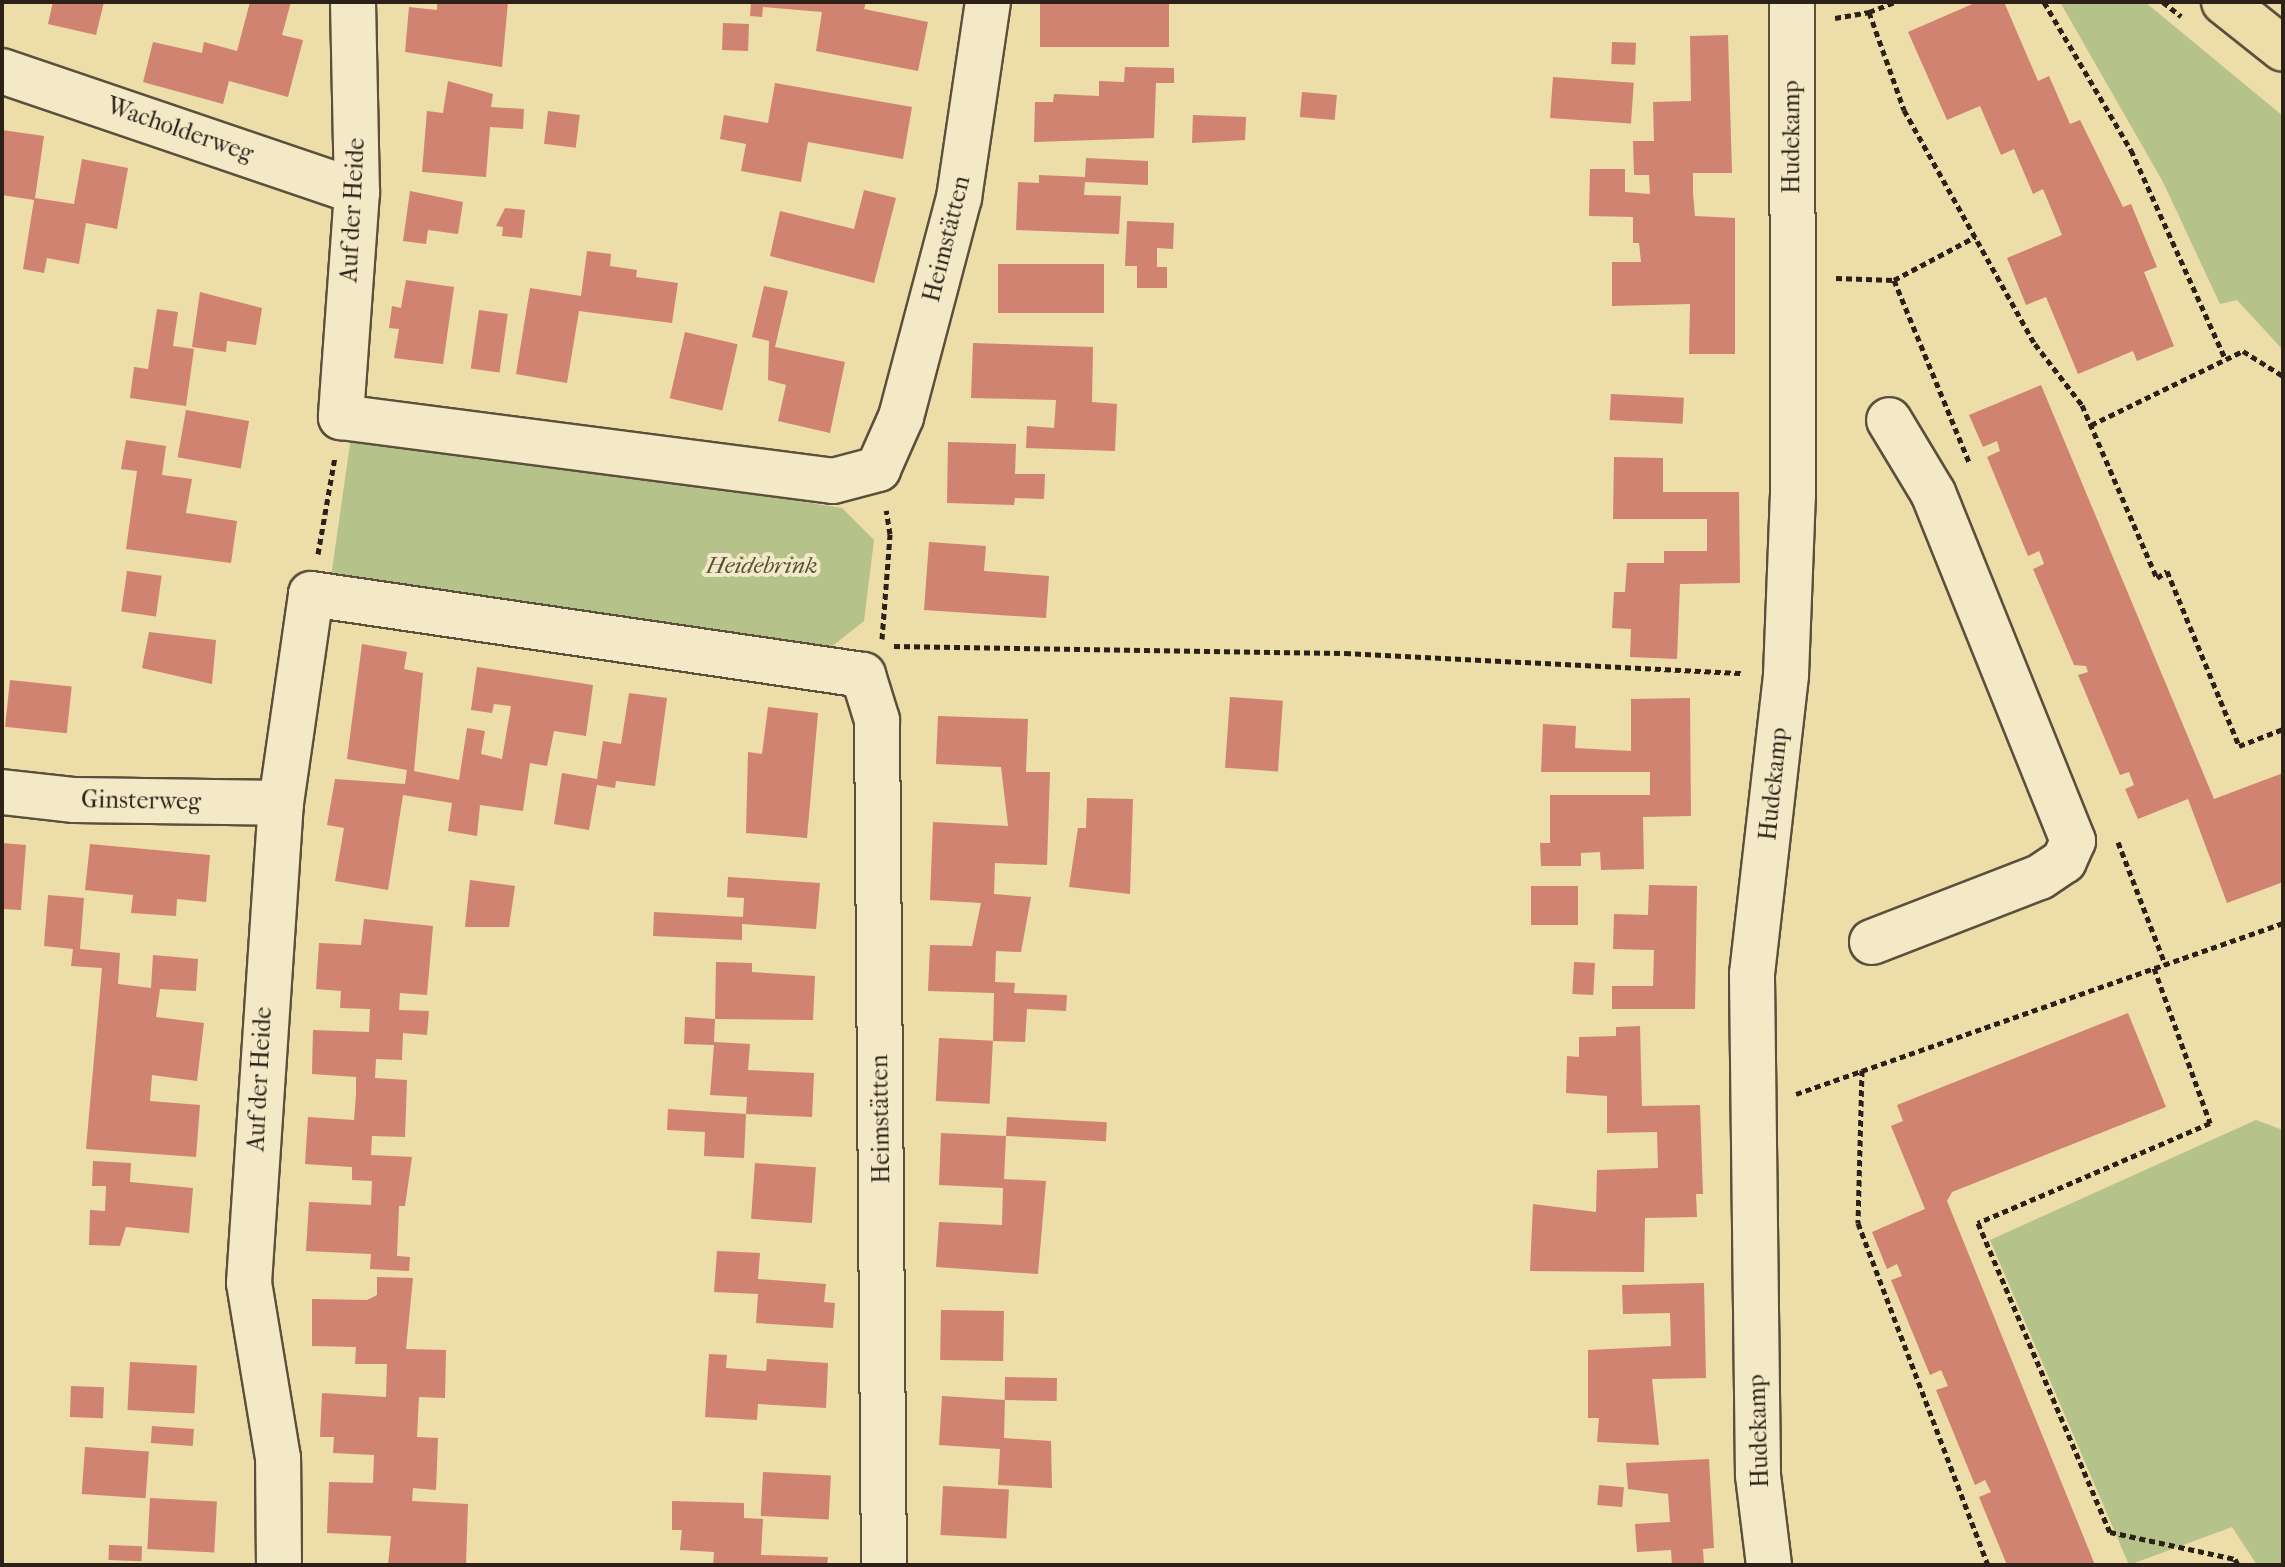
<!DOCTYPE html>
<html>
<head>
<meta charset="utf-8">
<style>
	body { margin:0 }
	#map { position:relative; width:2285px; height:1567px; overflow:hidden; background:#ecdda9; font-family:"IM FELL French Canon",serif }
	div>[style] { position:absolute }
	[style*='--x'] { left:calc(var(--x)*1px); top:calc(var(--y)*1px); width:calc(var(--w)*1px); rotate:calc(var(--a)*1deg) }
	.green>* { inset:0; background:#b5c28a }
	.building>* { inset:0; background:#cf8370; transform-origin:0 0 }
	.path>* { height:5px; margin-top:-2.5px; transform-origin:0; background:repeating-linear-gradient(90deg,#2c2018 0 6px,transparent 0 10px) }
	.roads { filter:drop-shadow(2px 0 #5c4f3c) drop-shadow(-2px 0 #5c4f3c) drop-shadow(0 2px #5c4f3c) drop-shadow(0 -2px #5c4f3c) }
	.minor>* { height:44px; margin:-22px; padding:0 22px; transform-origin:22px; border-radius:22px; background:#f3e9c7 }
	.major>* { height:44px; margin:-22px; padding:0 22px; transform-origin:22px; border-radius:22px; background:#ecdda9 }
	span { translate:-50% -50%; white-space:nowrap; text-align:center; line-height:1.15; -webkit-text-stroke:8px #f3e9c7; paint-order:stroke }
	.street-label { font-size:24px; color:#2c2018 }
	.park-label { font-size:24px; color:#55513a; font-style:italic }
	.frame { position:absolute; inset:0; border:4px solid #2c2018; pointer-events:none }
</style>
</head>
<body>
<div id="map">
	<div class="green">
		<div style="clip-path:polygon(2060px 2px,2145px 2px,2283px 116px,2283px 350px,2237px 300px,2220px 304px,2163px 182px)"></div>
		<div style="clip-path:polygon(352px 430px,842px 508px,874px 540px,864px 621px,831px 647px,331px 577px)"></div>
		<div style="clip-path:polygon(2256px 1120px,2283px 1130px,2283px 1565px,2257px 1565px,2232px 1527px,2129px 1565px,1990px 1240px)"></div>
	</div>
	<div class="building">
		<div style="clip-path:polygon(53px 2px,104px 2px,96px 35px,48px 24px)"></div>
		<div style="clip-path:polygon(250px 2px,291px 2px,282px 35px,303px 40px,288px 97px,229px 81px,223px 104px,143px 82px,153px 42px,202px 53px,204px 42px,237px 51px)"></div>
		<div style="clip-path:polygon(437px 2px,508px 2px,502px 67px,405px 52px,409px 7px,437px 10px)"></div>
		<div style="clip-path:polygon(751px 2px,866px 2px,864px 9px,928px 22px,918px 71px,816px 51px,822px 12px,763px 7px,762px 17px,750px 16px)"></div>
		<div style="left:1040px;top:2px;width:129px;height:45px"></div>
		<div style="clip-path:polygon(1977px 2px,2004px 2px,2038px 81px,2049px 76px,2070px 124px,2080px 120px,2123px 207px,2131px 204px,2157px 267px,2144px 272px,2174px 346px,2137px 361px,2133px 351px,2078px 374px,2046px 297px,2026px 305px,2007px 258px,2062px 235px,2043px 189px,2033px 194px,2014px 149px,2001px 155px,1980px 106px,1947px 120px,1908px 32px)"></div>
		<div style="left:723px;top:23px;width:26px;height:27px;rotate:2deg"></div>
		<div style="clip-path:polygon(1728px 35px,1732px 173px,1693px 173px,1693px 193px,1695px 216px,1735px 218px,1735px 354px,1689px 354px,1690px 304px,1612px 306px,1612px 262px,1641px 262px,1639px 243px,1633px 243px,1633px 217px,1589px 216px,1590px 169px,1625px 169px,1625px 192px,1650px 194px,1649px 175px,1634px 175px,1633px 141px,1654px 141px,1653px 102px,1691px 101px,1690px 36px)"></div>
		<div style="left:1612px;top:42px;width:24px;height:22px;rotate:2deg"></div>
		<div style="clip-path:polygon(1125px 67px,1174px 68px,1174px 83px,1156px 83px,1154px 138px,1034px 142px,1035px 102px,1053px 102px,1054px 94px,1099px 96px,1099px 81px,1124px 82px)"></div>
		<div style="left:1553px;top:77px;width:81px;height:41px;rotate:4deg"></div>
		<div style="clip-path:polygon(448px 81px,493px 94px,491px 107px,524px 109px,523px 129px,490px 127px,486px 177px,422px 172px,427px 111px,443px 113px)"></div>
		<div style="clip-path:polygon(775px 83px,912px 107px,903px 159px,808px 142px,801px 182px,741px 171px,746px 144px,720px 139px,724px 115px,768px 123px)"></div>
		<div style="left:1302px;top:92px;width:35px;height:25px;rotate:5deg"></div>
		<div style="left:548px;top:111px;width:32px;height:33px;rotate:7deg"></div>
		<div style="clip-path:polygon(1193px 115px,1246px 117px,1245px 140px,1192px 143px)"></div>
		<div style="clip-path:polygon(2px 130px,44px 136px,35px 198px,74px 204px,82px 159px,128px 168px,117px 229px,86px 223px,79px 264px,47px 258px,44px 273px,23px 269px,34px 200px,2px 195px)"></div>
		<div style="clip-path:polygon(1086px 158px,1148px 161px,1148px 185px,1085px 182px,1084px 195px,1121px 196px,1119px 234px,1016px 230px,1018px 182px,1039px 183px,1039px 175px,1085px 177px)"></div>
		<div style="clip-path:polygon(864px 190px,896px 198px,874px 283px,770px 256px,780px 211px,854px 229px)"></div>
		<div style="clip-path:polygon(410px 191px,463px 202px,458px 234px,428px 230px,426px 244px,403px 241px)"></div>
		<div style="clip-path:polygon(505px 208px,525px 210px,522px 238px,502px 236px,503px 227px,496px 226px)"></div>
		<div style="clip-path:polygon(1127px 221px,1174px 223px,1173px 249px,1157px 248px,1157px 267px,1167px 267px,1167px 288px,1137px 288px,1137px 266px,1125px 266px)"></div>
		<div style="clip-path:polygon(587px 251px,611px 254px,610px 266px,637px 270px,636px 277px,678px 283px,672px 323px,579px 311px,567px 383px,516px 374px,530px 288px,581px 296px)"></div>
		<div style="left:998px;top:264px;width:106px;height:49px"></div>
		<div style="clip-path:polygon(406px 280px,454px 287px,443px 364px,394px 358px,399px 329px,389px 328px,392px 306px,401px 308px)"></div>
		<div style="clip-path:polygon(764px 286px,788px 291px,775px 347px,845px 362px,830px 433px,778px 421px,786px 385px,768px 380px,769px 341px,752px 337px)"></div>
		<div style="clip-path:polygon(200px 292px,262px 308px,256px 345px,227px 341px,226px 352px,192px 347px)"></div>
		<div style="clip-path:polygon(157px 309px,178px 312px,173px 346px,194px 349px,186px 406px,130px 398px,134px 367px,148px 369px)"></div>
		<div style="left:479px;top:310px;width:29px;height:59px;rotate:8deg"></div>
		<div style="left:685px;top:332px;width:54px;height:68px;rotate:13deg"></div>
		<div style="clip-path:polygon(973px 343px,1093px 347px,1092px 402px,1117px 404px,1115px 451px,1026px 448px,1027px 426px,1054px 428px,1056px 400px,971px 398px)"></div>
		<div style="clip-path:polygon(2041px 385px,2214px 799px,2283px 773px,2283px 882px,2227px 903px,2188px 799px,2138px 819px,2125px 789px,2134px 785px,2129px 772px,2120px 775px,2078px 675px,2088px 672px,2086px 666px,2074px 665px,2033px 569px,2044px 564px,2042px 558px,2039px 551px,2028px 556px,1987px 457px,2000px 451px,1997px 441px,1983px 447px,1969px 415px)"></div>
		<div style="left:1611px;top:394px;width:73px;height:26px;rotate:3deg"></div>
		<div style="left:186px;top:410px;width:64px;height:48px;rotate:10deg"></div>
		<div style="clip-path:polygon(126px 440px,166px 446px,162px 475px,192px 479px,186px 513px,237px 521px,231px 563px,126px 549px,137px 471px,121px 469px)"></div>
		<div style="clip-path:polygon(948px 442px,1016px 444px,1015px 474px,1045px 474px,1044px 499px,1015px 498px,1014px 505px,947px 503px)"></div>
		<div style="clip-path:polygon(1614px 457px,1663px 458px,1663px 492px,1739px 492px,1740px 583px,1680px 584px,1677px 659px,1630px 657px,1631px 629px,1612px 628px,1614px 592px,1625px 592px,1627px 563px,1664px 563px,1664px 551px,1707px 551px,1707px 519px,1613px 519px)"></div>
		<div style="clip-path:polygon(929px 542px,986px 546px,984px 571px,1049px 576px,1046px 618px,924px 610px)"></div>
		<div style="left:127px;top:571px;width:35px;height:41px;rotate:8deg"></div>
		<div style="clip-path:polygon(149px 632px,216px 640px,212px 684px,142px 668px)"></div>
		<div style="clip-path:polygon(362px 644px,407px 652px,404px 669px,423px 673px,414px 771px,459px 780px,467px 728px,485px 731px,481px 754px,502px 759px,511px 706px,494px 704px,492px 713px,471px 710px,477px 667px,593px 685px,586px 736px,554px 731px,547px 766px,530px 763px,523px 811px,480px 805px,477px 836px,448px 831px,452px 803px,403px 795px,388px 890px,335px 881px,344px 828px,327px 825px,335px 779px,405px 784px,407px 770px,347px 759px)"></div>
		<div style="left:10px;top:680px;width:62px;height:47px;rotate:6deg"></div>
		<div style="clip-path:polygon(629px 693px,667px 698px,655px 786px,616px 781px,615px 788px,597px 785px,589px 830px,554px 824px,562px 773px,597px 779px,603px 741px,621px 744px)"></div>
		<div style="left:1230px;top:697px;width:53px;height:71px;rotate:4deg"></div>
		<div style="clip-path:polygon(1690px 698px,1691px 816px,1643px 817px,1644px 869px,1601px 870px,1600px 852px,1581px 853px,1581px 866px,1541px 866px,1540px 843px,1550px 843px,1550px 795px,1650px 795px,1650px 772px,1541px 772px,1543px 724px,1576px 726px,1575px 748px,1631px 751px,1631px 699px)"></div>
		<div style="clip-path:polygon(768px 707px,818px 713px,807px 838px,746px 833px,748px 752px,762px 754px)"></div>
		<div style="clip-path:polygon(938px 716px,1028px 719px,1026px 772px,1050px 772px,1047px 865px,995px 863px,994px 894px,1031px 897px,1021px 952px,996px 951px,995px 982px,1015px 983px,1014px 993px,1067px 995px,1066px 1011px,1027px 1009px,1025px 1042px,993px 1041px,994px 993px,928px 991px,930px 945px,972px 946px,981px 903px,930px 900px,933px 822px,1008px 826px,1001px 767px,936px 764px)"></div>
		<div style="clip-path:polygon(1087px 798px,1133px 799px,1130px 894px,1069px 887px,1078px 828px,1086px 828px)"></div>
		<div style="clip-path:polygon(2px 843px,26px 845px,21px 910px,2px 909px)"></div>
		<div style="clip-path:polygon(90px 844px,210px 855px,206px 902px,177px 899px,176px 916px,131px 913px,133px 895px,85px 890px)"></div>
		<div style="clip-path:polygon(728px 877px,820px 883px,816px 929px,742px 924px,742px 940px,653px 936px,654px 912px,743px 917px,744px 898px,727px 897px)"></div>
		<div style="clip-path:polygon(470px 880px,515px 886px,509px 927px,465px 927px)"></div>
		<div style="clip-path:polygon(1649px 885px,1697px 886px,1695px 1009px,1612px 1009px,1612px 986px,1653px 986px,1654px 950px,1613px 949px,1614px 914px,1648px 915px)"></div>
		<div style="left:1531px;top:886px;width:47px;height:39px"></div>
		<div style="clip-path:polygon(48px 895px,84px 898px,80px 949px,120px 953px,118px 984px,151px 988px,153px 955px,198px 959px,196px 991px,160px 989px,156px 1017px,204px 1023px,197px 1081px,152px 1075px,150px 1101px,200px 1105px,196px 1157px,86px 1149px,102px 968px,71px 966px,73px 949px,44px 946px)"></div>
		<div style="clip-path:polygon(364px 919px,433px 926px,427px 995px,400px 993px,399px 1010px,429px 1011px,427px 1035px,403px 1033px,402px 1060px,376px 1059px,375px 1078px,407px 1080px,405px 1137px,372px 1136px,371px 1155px,412px 1157px,405px 1206px,399px 1206px,397px 1256px,410px 1257px,409px 1271px,370px 1269px,371px 1254px,306px 1251px,309px 1202px,371px 1205px,372px 1181px,352px 1180px,352px 1167px,305px 1164px,308px 1117px,354px 1120px,356px 1094px,356px 1077px,312px 1074px,313px 1030px,369px 1032px,370px 1009px,340px 1008px,341px 991px,316px 989px,319px 943px,361px 945px)"></div>
		<div style="clip-path:polygon(716px 962px,752px 963px,752px 972px,815px 976px,813px 1020px,715px 1019px)"></div>
		<div style="left:1574px;top:962px;width:21px;height:32px;rotate:3deg"></div>
		<div style="clip-path:polygon(2128px 1013px,2166px 1107px,1952px 1192px,1947px 1201px,2095px 1565px,2007px 1565px,1979px 1497px,1991px 1492px,1985px 1480px,1975px 1485px,1936px 1390px,1948px 1386px,1941px 1370px,1930px 1375px,1891px 1280px,1902px 1276px,1897px 1264px,1887px 1269px,1872px 1232px,1925px 1209px,1891px 1126px,1903px 1121px,1897px 1105px)"></div>
		<div style="clip-path:polygon(685px 1017px,715px 1019px,714px 1042px,750px 1044px,748px 1070px,814px 1073px,812px 1117px,746px 1114px,747px 1097px,710px 1095px,714px 1045px,684px 1044px)"></div>
		<div style="clip-path:polygon(1640px 1026px,1642px 1106px,1700px 1105px,1703px 1194px,1696px 1194px,1697px 1217px,1645px 1218px,1644px 1272px,1530px 1271px,1533px 1204px,1596px 1212px,1597px 1170px,1658px 1168px,1657px 1132px,1607px 1133px,1607px 1096px,1566px 1093px,1567px 1056px,1579px 1057px,1579px 1037px,1616px 1036px,1616px 1027px)"></div>
		<div style="left:939px;top:1038px;width:54px;height:63px;rotate:3deg"></div>
		<div style="clip-path:polygon(668px 1109px,746px 1114px,744px 1158px,704px 1156px,705px 1132px,667px 1130px)"></div>
		<div style="left:1007px;top:1117px;width:100px;height:19px;rotate:3deg"></div>
		<div style="clip-path:polygon(941px 1133px,1006px 1136px,1004px 1179px,1046px 1181px,1038px 1274px,936px 1267px,939px 1222px,1002px 1225px,1003px 1188px,939px 1185px)"></div>
		<div style="clip-path:polygon(93px 1161px,131px 1163px,130px 1182px,193px 1188px,189px 1233px,126px 1227px,120px 1246px,89px 1245px,90px 1210px,105px 1211px,106px 1186px,92px 1186px)"></div>
		<div style="left:755px;top:1163px;width:61px;height:56px;rotate:4deg"></div>
		<div style="clip-path:polygon(717px 1251px,760px 1253px,758px 1279px,826px 1284px,824px 1302px,835px 1303px,833px 1328px,756px 1323px,758px 1294px,714px 1292px)"></div>
		<div style="clip-path:polygon(377px 1277px,413px 1278px,406px 1349px,446px 1350px,445px 1398px,419px 1397px,417px 1437px,438px 1438px,436px 1490px,413px 1488px,412px 1501px,468px 1504px,466px 1565px,388px 1565px,391px 1536px,327px 1533px,329px 1482px,373px 1483px,374px 1455px,333px 1453px,334px 1437px,320px 1437px,322px 1393px,386px 1397px,387px 1364px,355px 1364px,356px 1347px,312px 1346px,312px 1299px,367px 1300px,377px 1295px)"></div>
		<div style="clip-path:polygon(1704px 1283px,1706px 1378px,1652px 1379px,1659px 1445px,1597px 1442px,1599px 1418px,1588px 1418px,1588px 1350px,1671px 1346px,1670px 1313px,1623px 1314px,1622px 1285px)"></div>
		<div style="left:941px;top:1310px;width:63px;height:50px;rotate:1deg"></div>
		<div style="clip-path:polygon(709px 1354px,727px 1355px,726px 1368px,766px 1371px,767px 1359px,828px 1363px,826px 1408px,758px 1404px,757px 1420px,705px 1417px)"></div>
		<div style="left:130px;top:1362px;width:67px;height:48px;rotate:3deg"></div>
		<div style="left:1005px;top:1377px;width:52px;height:23px;rotate:1deg"></div>
		<div style="left:71px;top:1386px;width:33px;height:31px;rotate:2deg"></div>
		<div style="clip-path:polygon(942px 1396px,1005px 1400px,1004px 1438px,1051px 1441px,1052px 1488px,998px 1485px,1000px 1449px,939px 1445px)"></div>
		<div style="left:152px;top:1426px;width:42px;height:17px;rotate:4deg"></div>
		<div style="left:85px;top:1447px;width:64px;height:47px;rotate:4deg"></div>
		<div style="clip-path:polygon(1709px 1459px,1714px 1548px,1703px 1549px,1704px 1565px,1672px 1565px,1671px 1550px,1637px 1552px,1635px 1524px,1670px 1522px,1668px 1494px,1628px 1489px,1626px 1463px)"></div>
		<div style="left:763px;top:1472px;width:68px;height:44px;rotate:3deg"></div>
		<div style="left:1599px;top:1485px;width:25px;height:20px;rotate:5deg"></div>
		<div style="left:943px;top:1486px;width:66px;height:49px;rotate:3deg"></div>
		<div style="left:150px;top:1498px;width:67px;height:51px;rotate:3deg"></div>
		<div style="clip-path:polygon(672px 1501px,744px 1503px,744px 1518px,763px 1519px,761px 1555px,828px 1557px,827px 1565px,713px 1565px,714px 1552px,680px 1550px,682px 1530px,672px 1530px)"></div>
		<div style="left:109px;top:1545px;width:33px;height:15px;rotate:2deg"></div>
	</div>
	<div class="path">
		<div style="--x:2044;--y:2;--w:172;--a:59.6"></div>
		<div style="--x:2131;--y:150;--w:230;--a:65.7"></div>
		<div style="--x:2163;--y:2;--w:23;--a:38"></div>
		<div style="--x:1869;--y:12;--w:28;--a:-21"></div>
		<div style="--x:1835;--y:18;--w:35;--a:-10"></div>
		<div style="--x:1869;--y:12;--w:104;--a:70.3"></div>
		<div style="--x:1904;--y:110;--w:268;--a:60.8"></div>
		<div style="--x:2035;--y:344;--w:77;--a:52.4"></div>
		<div style="--x:2082;--y:405;--w:189;--a:66.6"></div>
		<div style="--x:2157;--y:578;--w:12;--a:-35"></div>
		<div style="--x:2167;--y:571;--w:189;--a:67.6"></div>
		<div style="--x:2239;--y:746;--w:47;--a:-21.1"></div>
		<div style="--x:1836;--y:278;--w:58;--a:2"></div>
		<div style="--x:1894;--y:280;--w:199;--a:67.6"></div>
		<div style="--x:1894;--y:280;--w:92;--a:-28"></div>
		<div style="--x:2091;--y:425;--w:169;--a:-26"></div>
		<div style="--x:2243;--y:351;--w:47;--a:32"></div>
		<div style="--x:318;--y:554;--w:98;--a:-80.1"></div>
		<div style="--x:882;--y:639;--w:105;--a:-85.6"></div>
		<div style="--x:890;--y:534;--w:24;--a:-99"></div>
		<div style="--x:894;--y:646;--w:451;--a:0.9"></div>
		<div style="--x:1345;--y:653;--w:399;--a:2.9"></div>
		<div style="--x:2118;--y:842;--w:131;--a:68.9"></div>
		<div style="--x:2154;--y:968;--w:165;--a:70.1"></div>
		<div style="--x:2210;--y:1123;--w:253;--a:156.7"></div>
		<div style="--x:1978;--y:1223;--w:336;--a:66.9"></div>
		<div style="--x:2110;--y:1532;--w:128;--a:12.2"></div>
		<div style="--x:2235;--y:1559;--w:7;--a:63"></div>
		<div style="--x:1862;--y:1070;--w:153;--a:91.5"></div>
		<div style="--x:1858;--y:1223;--w:366;--a:69.2"></div>
		<div style="--x:1796;--y:1094;--w:516;--a:-19.35"></div>
	</div>
	<div class="roads">
		<div class="minor">
			<div style="--x:353;--y:2;--w:190;--a:88.8"></div>
			<div style="--x:357;--y:192;--w:226;--a:94.1"></div>
			<div style="--x:341;--y:417;--w:496;--a:7.4"></div>
			<div style="--x:833;--y:481;--w:47;--a:-14.9"></div>
			<div style="--x:878;--y:469;--w:57;--a:-66.1"></div>
			<div style="--x:901;--y:417;--w:227;--a:-75.2"></div>
			<div style="--x:959;--y:198;--w:198;--a:-81.6"></div>
			<div style="--x:2;--y:71;--w:375;--a:18.8"></div>
			<div style="--x:2;--y:792;--w:73;--a:6.3"></div>
			<div style="--x:75;--y:800;--w:206;--a:0.8"></div>
			<div style="--x:1872;--y:942;--w:180;--a:-21.2"></div>
			<div style="--x:2040;--y:877;--w:29;--a:-34"></div>
			<div style="--x:2064;--y:861;--w:22;--a:-66"></div>
			<div style="--x:2073;--y:841;--w:375;--a:-111.9"></div>
			<div style="--x:1933;--y:493;--w:85;--a:-121.1"></div>
			<div style="--x:279;--y:1565;--w:107;--a:-90.5"></div>
			<div style="--x:278;--y:1458;--w:177;--a:-99.4"></div>
			<div style="--x:249;--y:1283;--w:481;--a:-86.2"></div>
			<div style="--x:281;--y:803;--w:211;--a:-81.8"></div>
			<div style="--x:311;--y:594;--w:558;--a:8.35"></div>
			<div style="--x:863;--y:675;--w:47;--a:72.7"></div>
			<div style="--x:877;--y:720;--w:845;--a:89.53"></div>
			<div style="--x:1769;--y:1565;--w:91;--a:-97"></div>
			<div style="--x:1758;--y:1475;--w:501;--a:-90.69"></div>
			<div style="--x:1752;--y:974;--w:301;--a:-83.5"></div>
			<div style="--x:1786;--y:675;--w:179;--a:-87.8"></div>
			<div style="--x:1793;--y:496;--w:494;--a:-90.1"></div>
		</div>
		<div class="major">
			<div style="--x:2224;--y:2;--w:75;--a:38.5"></div>
		</div>
	</div>
	<div class="street-label">
		<span style="left:180px;top:130px;rotate:19deg">Wacholderweg</span>
		<span style="left:1792px;top:137px;rotate:-90deg">Hudekamp</span>
		<span style="left:353px;top:210px;rotate:-87deg">Auf der Heide</span>
		<span style="left:947px;top:239px;rotate:-76deg">Heimstätten</span>
		<span style="left:1774px;top:784px;rotate:-84deg">Hudekamp</span>
		<span style="left:141px;top:801px;rotate:1deg">Ginsterweg</span>
		<span style="left:260px;top:1079px;rotate:-87deg">Auf der Heide</span>
		<span style="left:881px;top:1119px;rotate:-91deg">Heimstätten</span>
		<span style="left:1759px;top:1431px;rotate:-92deg">Hudekamp</span>
	</div>
	<div class="park-label">
		<span style="left:762px;top:566px">Heidebrink</span>
	</div>
	<div class="frame"></div>
</div>
</body>
</html>
